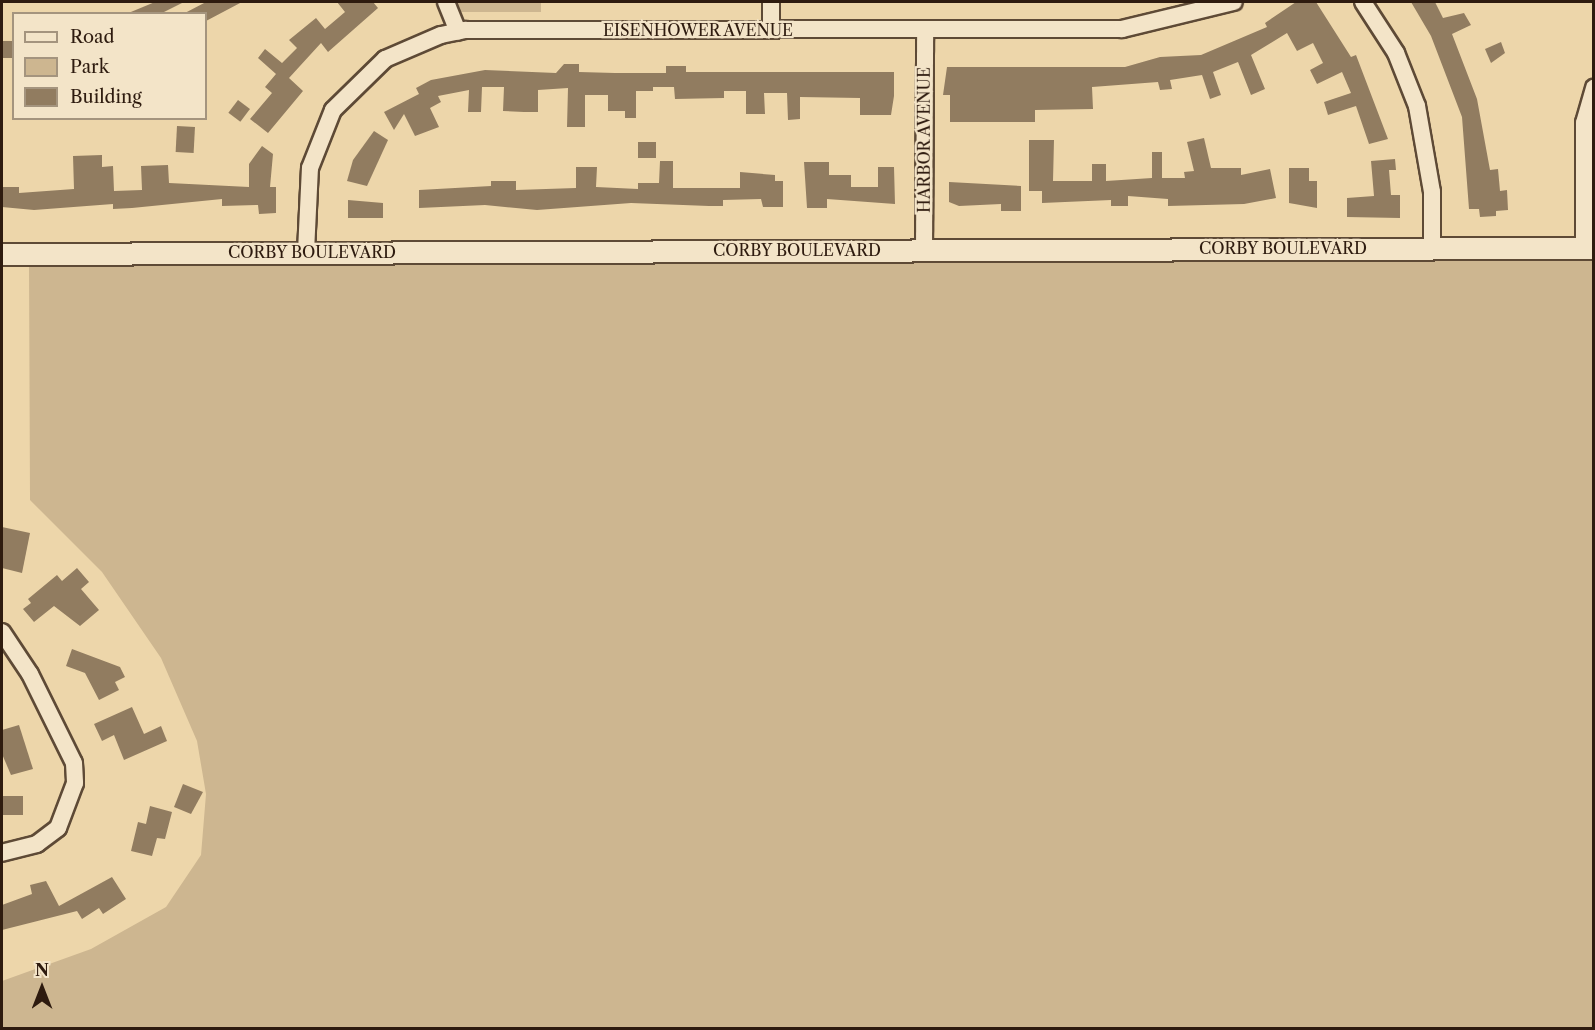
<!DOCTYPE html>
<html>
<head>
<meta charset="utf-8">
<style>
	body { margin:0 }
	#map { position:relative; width:1595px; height:1030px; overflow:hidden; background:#edd6aa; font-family:"Libre Caslon Text",serif }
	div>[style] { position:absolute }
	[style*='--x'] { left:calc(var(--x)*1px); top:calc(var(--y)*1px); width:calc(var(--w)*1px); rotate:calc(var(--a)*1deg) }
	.green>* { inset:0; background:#cdb690; transform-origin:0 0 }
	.building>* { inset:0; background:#917c60; transform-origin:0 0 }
	.roads { filter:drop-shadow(2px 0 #5e4a36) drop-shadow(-2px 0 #5e4a36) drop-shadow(0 2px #5e4a36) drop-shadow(0 -2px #5e4a36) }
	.minor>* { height:16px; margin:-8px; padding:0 8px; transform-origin:8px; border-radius:8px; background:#f3e4c8 }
	.tertiary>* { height:21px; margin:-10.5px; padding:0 10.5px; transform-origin:10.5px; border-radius:10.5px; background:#f3e4c8 }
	span { translate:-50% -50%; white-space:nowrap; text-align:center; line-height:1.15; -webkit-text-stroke:4.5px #f3e4c8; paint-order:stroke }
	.street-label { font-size:16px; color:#2e1b0f }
	.frame { position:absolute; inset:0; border:3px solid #2e1b0f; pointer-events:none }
	.legend { position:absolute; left:12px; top:12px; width:195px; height:108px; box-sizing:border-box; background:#f3e4c8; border:2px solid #a4947e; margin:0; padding:8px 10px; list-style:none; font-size:18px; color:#2e1b0f }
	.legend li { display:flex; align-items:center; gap:12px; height:30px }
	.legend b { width:30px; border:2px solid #a4947e }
	.north { position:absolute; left:12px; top:958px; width:60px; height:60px; -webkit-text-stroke:4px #f3e4c8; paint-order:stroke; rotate:0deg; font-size:16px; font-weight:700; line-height:24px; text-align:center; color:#2e1b0f }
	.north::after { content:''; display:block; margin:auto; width:21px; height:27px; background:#2e1b0f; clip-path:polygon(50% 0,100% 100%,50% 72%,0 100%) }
</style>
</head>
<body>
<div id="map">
	<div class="green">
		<div style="left:458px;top:2px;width:83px;height:10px"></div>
		<div style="clip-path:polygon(1593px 259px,1593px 1028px,2px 1028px,2px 981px,91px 949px,166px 907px,201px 855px,206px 794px,197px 741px,161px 658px,102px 572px,30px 500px,29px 264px)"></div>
	</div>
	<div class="building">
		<div style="clip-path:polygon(155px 2px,184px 2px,160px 14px,126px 14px)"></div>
		<div style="clip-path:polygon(206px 2px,242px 2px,206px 21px,206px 14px,183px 14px)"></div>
		<div style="clip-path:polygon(337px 2px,373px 2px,378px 8px,328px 52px,321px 43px,289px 78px,303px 91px,268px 133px,250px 119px,272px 93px,265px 87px,276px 74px,258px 58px,265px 49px,282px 63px,297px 48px,289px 40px,316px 18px,325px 29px,345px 12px)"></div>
		<div style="clip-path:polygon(1296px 2px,1316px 2px,1351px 57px,1356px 55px,1388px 139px,1369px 144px,1356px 106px,1328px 115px,1324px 102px,1351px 93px,1342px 72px,1317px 84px,1310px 70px,1323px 63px,1313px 43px,1297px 51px,1287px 33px,1251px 55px,1265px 89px,1251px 95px,1238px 62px,1213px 72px,1221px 95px,1210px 99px,1202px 75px,1170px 80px,1172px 89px,1160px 90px,1158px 82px,1092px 87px,1093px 109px,1035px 110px,1035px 122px,950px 122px,950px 95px,943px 95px,947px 67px,1125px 67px,1160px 57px,1201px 55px,1267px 27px,1265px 23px)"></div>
		<div style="clip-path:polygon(1411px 2px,1435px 2px,1443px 18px,1464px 13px,1471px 25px,1452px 34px,1477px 99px,1490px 170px,1498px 169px,1500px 191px,1507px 190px,1508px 210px,1496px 211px,1496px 216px,1480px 217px,1479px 209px,1469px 209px,1462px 117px,1431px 36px)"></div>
		<div style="left:2px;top:41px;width:12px;height:17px"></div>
		<div style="clip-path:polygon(1501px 42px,1505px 53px,1491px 63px,1485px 49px)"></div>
		<div style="clip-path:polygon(564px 64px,579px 64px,579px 72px,615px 73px,666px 73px,666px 66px,686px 66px,686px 72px,894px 72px,894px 96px,891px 115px,860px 115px,860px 98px,800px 97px,800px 119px,788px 120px,787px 93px,764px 93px,765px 114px,746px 114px,746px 91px,724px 91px,724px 98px,675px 99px,674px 87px,653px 87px,653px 91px,636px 91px,636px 118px,625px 118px,625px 111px,608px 111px,608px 95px,585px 95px,585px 127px,567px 127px,568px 88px,538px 90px,538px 112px,524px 112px,503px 111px,504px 87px,482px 87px,481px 112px,468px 112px,469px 90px,438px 96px,441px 102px,430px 108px,439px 127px,415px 136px,404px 114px,394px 130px,384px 112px,419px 94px,416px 88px,431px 80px,485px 70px,556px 73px)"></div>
		<div style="left:238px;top:100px;width:15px;height:16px;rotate:37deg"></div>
		<div style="left:177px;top:126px;width:18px;height:26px;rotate:3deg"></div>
		<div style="clip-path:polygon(374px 131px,388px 140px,367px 186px,347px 181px,353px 160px)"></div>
		<div style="clip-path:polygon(1204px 138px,1211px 168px,1241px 168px,1241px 175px,1270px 169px,1276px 198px,1244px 204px,1168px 206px,1168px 199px,1128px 196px,1128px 206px,1111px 206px,1111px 200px,1042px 203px,1042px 191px,1029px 191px,1029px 140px,1054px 140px,1053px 181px,1092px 181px,1092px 164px,1106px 164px,1106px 181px,1152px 178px,1152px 152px,1162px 152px,1162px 178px,1185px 178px,1184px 172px,1194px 171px,1187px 142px)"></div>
		<div style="left:638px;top:142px;width:18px;height:16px"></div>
		<div style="clip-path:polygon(262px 146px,273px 154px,270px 187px,276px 187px,276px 213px,259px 214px,258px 205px,222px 206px,222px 199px,132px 208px,113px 209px,113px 204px,34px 210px,2px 207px,2px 187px,19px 187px,19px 193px,74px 189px,73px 156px,102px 155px,102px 167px,113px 166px,114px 191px,142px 190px,141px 166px,168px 165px,169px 183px,249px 187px,249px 164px)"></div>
		<div style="clip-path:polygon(1395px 159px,1396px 170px,1389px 170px,1391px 195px,1400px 195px,1400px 218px,1347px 217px,1347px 198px,1374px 196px,1371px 161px)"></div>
		<div style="clip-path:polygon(660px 161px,673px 161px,673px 188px,740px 188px,740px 172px,775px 175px,775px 181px,783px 181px,783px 207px,763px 207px,761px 199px,723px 200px,723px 206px,709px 206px,631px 203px,537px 210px,485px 205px,419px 208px,419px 190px,491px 186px,491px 181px,516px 181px,516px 190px,576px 188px,576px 167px,597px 167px,596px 187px,638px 189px,638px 183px,659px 183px)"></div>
		<div style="clip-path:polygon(804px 162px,829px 162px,829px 175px,851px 175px,851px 187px,878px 187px,878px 167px,894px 167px,895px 204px,827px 199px,827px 208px,807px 208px)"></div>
		<div style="clip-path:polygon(1289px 168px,1309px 168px,1309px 181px,1317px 181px,1317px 208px,1289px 203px)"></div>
		<div style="clip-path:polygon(949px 182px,1021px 186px,1021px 211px,1001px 211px,1001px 204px,959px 206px,949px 202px)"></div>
		<div style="clip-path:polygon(348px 200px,383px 203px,383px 218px,348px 218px)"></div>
		<div style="clip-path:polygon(2px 527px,30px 533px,22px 573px,2px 568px)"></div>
		<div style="clip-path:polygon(77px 568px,89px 582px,81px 589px,99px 610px,80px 626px,54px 606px,34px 622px,23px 609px,31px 603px,28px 599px,57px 575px,62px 581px)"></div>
		<div style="clip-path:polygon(72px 649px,120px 667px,125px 677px,115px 682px,119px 690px,99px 700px,85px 673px,66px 666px)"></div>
		<div style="clip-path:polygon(132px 707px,144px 734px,161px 726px,167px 741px,124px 760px,114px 735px,102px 741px,94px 724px)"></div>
		<div style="clip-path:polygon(19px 725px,33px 769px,11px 775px,2px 754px,2px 730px)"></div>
		<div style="clip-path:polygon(183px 784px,203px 792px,191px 814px,174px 807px)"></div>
		<div style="left:2px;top:796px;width:21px;height:19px"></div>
		<div style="clip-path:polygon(150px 806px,172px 812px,165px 839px,157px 838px,152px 856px,131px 851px,138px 822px,146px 824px)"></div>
		<div style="clip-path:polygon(112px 877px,126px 899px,103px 914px,99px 908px,82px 919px,77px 911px,2px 930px,2px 905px,32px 894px,30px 885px,46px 881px,59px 906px)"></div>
	</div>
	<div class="roads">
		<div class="minor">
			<div style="--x:446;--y:2;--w:32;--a:68"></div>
			<div style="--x:1363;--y:2;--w:61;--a:57.1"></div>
			<div style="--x:1396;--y:53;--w:57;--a:68.4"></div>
			<div style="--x:1417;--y:106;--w:87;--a:80.1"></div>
			<div style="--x:1432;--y:192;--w:56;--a:90"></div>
			<div style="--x:771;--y:29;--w:27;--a:-90"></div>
			<div style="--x:1584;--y:248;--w:125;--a:-90"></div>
			<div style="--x:1584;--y:123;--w:37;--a:-74"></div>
			<div style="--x:924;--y:250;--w:220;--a:-89.7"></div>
			<div style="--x:306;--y:252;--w:84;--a:-87.3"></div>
			<div style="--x:310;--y:168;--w:62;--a:-68.4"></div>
			<div style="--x:333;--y:110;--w:73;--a:-44.4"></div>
			<div style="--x:385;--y:59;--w:61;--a:-23.2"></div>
			<div style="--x:441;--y:35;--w:25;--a:-12"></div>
			<div style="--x:465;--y:30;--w:657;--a:-0.09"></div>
			<div style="--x:1122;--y:29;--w:115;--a:-13.6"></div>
			<div style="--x:2;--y:632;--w:50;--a:56.3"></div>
			<div style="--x:30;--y:674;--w:99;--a:63.7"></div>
			<div style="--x:74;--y:763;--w:20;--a:87"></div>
			<div style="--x:75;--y:783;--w:48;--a:110.7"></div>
			<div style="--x:58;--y:828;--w:26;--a:143"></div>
			<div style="--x:37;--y:844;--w:36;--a:166"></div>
		</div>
		<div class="tertiary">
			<div style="--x:2;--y:254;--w:1592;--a:-0.22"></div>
		</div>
	</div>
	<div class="street-label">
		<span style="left:698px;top:30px">EISENHOWER AVENUE</span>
		<span style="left:924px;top:140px;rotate:-90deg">HARBOR AVENUE</span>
		<span style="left:1283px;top:248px">CORBY BOULEVARD</span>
		<span style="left:797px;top:250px">CORBY BOULEVARD</span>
		<span style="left:312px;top:252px">CORBY BOULEVARD</span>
	</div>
	<div class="frame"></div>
	<ul class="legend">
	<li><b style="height:8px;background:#f3e4c8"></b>Road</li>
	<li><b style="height:16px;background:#cdb690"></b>Park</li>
	<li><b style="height:16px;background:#917c60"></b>Building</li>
	</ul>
	<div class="north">N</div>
</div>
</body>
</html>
